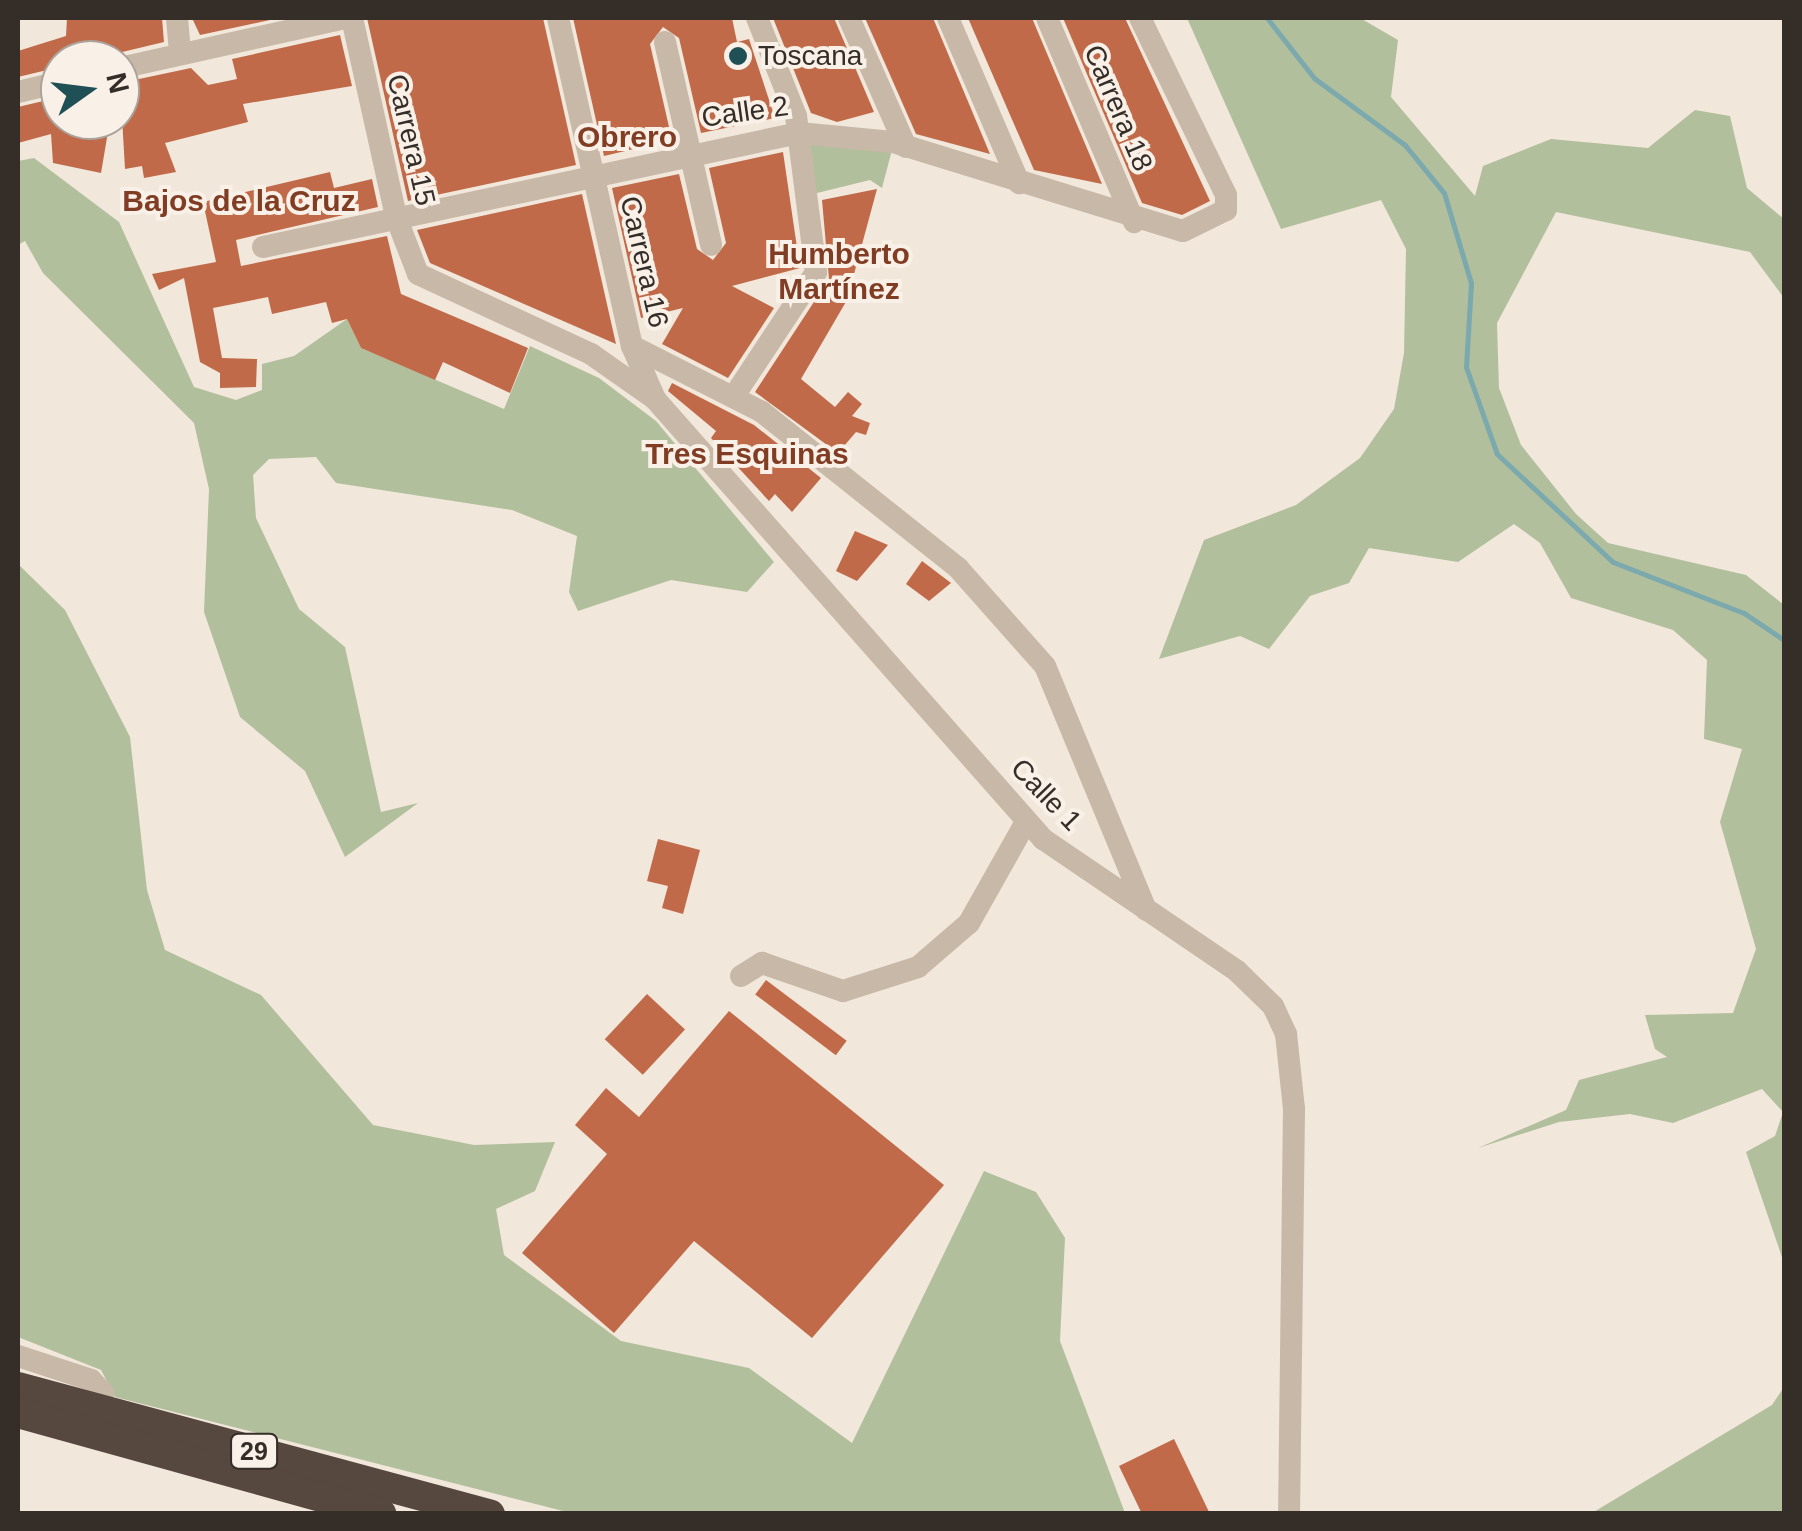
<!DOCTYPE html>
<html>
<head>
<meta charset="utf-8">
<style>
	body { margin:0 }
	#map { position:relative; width:1802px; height:1531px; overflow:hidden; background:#f1e7db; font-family:Arial,sans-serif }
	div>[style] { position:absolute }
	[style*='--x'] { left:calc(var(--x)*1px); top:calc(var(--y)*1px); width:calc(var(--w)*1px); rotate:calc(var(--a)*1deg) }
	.green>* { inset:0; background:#b2bf9c }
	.stream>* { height:5px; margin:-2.5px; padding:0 2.5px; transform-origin:2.5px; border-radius:2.5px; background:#7ba9ad }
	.building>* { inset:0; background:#c16a49; transform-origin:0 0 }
	.minor>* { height:22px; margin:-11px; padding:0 11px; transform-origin:11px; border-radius:11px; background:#c8b8a8 }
	.highway>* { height:30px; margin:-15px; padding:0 15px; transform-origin:15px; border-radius:15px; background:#56473f }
	.dots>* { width:28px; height:28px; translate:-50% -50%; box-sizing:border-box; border:5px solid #f9f1e8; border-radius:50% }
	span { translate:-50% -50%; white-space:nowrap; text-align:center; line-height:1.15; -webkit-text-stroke:8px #f9f1e8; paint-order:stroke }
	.shield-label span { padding:2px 8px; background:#f9f1e8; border:2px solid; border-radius:8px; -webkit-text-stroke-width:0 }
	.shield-label { font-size:25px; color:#352d28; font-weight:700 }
	.poi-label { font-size:28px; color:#352d28 }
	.left { translate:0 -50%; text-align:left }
	.street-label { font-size:28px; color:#352d28 }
	.neighbourhood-label { font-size:30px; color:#813d24; font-weight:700 }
	.frame { position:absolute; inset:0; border:20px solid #352d28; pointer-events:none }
	.north { position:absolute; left:40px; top:40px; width:100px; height:100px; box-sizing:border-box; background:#f9f1e8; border:2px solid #aba39b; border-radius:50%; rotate:76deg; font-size:28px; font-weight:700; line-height:40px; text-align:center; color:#352d28 }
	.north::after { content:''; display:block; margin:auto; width:35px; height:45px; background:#1f5055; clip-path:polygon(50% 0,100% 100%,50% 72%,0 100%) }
</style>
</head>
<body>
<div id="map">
	<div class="green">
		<div style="clip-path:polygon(1187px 18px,1360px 18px,1398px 40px,1391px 97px,1475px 196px,1483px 166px,1551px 139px,1648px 148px,1695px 110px,1730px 116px,1747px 188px,1784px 219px,1784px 298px,1750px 252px,1556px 212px,1497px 323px,1499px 388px,1521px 445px,1576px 514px,1608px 543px,1746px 575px,1784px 605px,1784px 1263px,1746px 1152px,1775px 1136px,1783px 1112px,1762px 1089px,1673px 1123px,1630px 1114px,1559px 1122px,1478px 1148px,1566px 1110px,1579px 1080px,1667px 1057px,1655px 1049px,1645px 1015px,1733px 1013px,1756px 949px,1720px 822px,1742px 749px,1704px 739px,1707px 660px,1673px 630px,1571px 598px,1540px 543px,1514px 524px,1458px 562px,1369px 548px,1349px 583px,1310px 596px,1269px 649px,1240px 636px,1159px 659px,1204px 540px,1296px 505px,1360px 458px,1394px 409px,1404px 353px,1406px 249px,1381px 200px,1281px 229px)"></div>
		<div style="clip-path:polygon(813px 142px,892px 150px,882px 188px,870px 180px,813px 194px,806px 151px)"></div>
		<div style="clip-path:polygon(34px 158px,119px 222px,194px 387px,236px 400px,262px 390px,262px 364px,294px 356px,347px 319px,361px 348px,504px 409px,530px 346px,599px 378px,656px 421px,774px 562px,747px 592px,671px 580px,578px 611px,569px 592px,577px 536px,512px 510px,336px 483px,316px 457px,269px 459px,253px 475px,256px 518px,299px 609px,345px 647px,381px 812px,418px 803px,345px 857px,305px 771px,240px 717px,204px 612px,209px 489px,194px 423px,43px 273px,25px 241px,18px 245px,18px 161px)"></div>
		<div style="clip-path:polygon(18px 564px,65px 610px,130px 737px,147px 890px,165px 950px,261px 995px,373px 1125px,474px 1145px,555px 1142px,535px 1191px,496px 1209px,504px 1255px,621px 1341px,749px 1368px,852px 1443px,984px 1171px,1036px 1192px,1065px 1238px,1060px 1341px,1125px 1513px,571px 1513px,115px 1397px,101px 1370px,18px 1337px)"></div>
		<div style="clip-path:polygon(1784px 1387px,1784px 1513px,1592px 1513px,1772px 1405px)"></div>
	</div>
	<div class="stream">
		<div style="--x:1267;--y:18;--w:76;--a:51.9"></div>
		<div style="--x:1314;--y:78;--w:113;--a:36.4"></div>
		<div style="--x:1405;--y:145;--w:62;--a:50.9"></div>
		<div style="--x:1444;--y:193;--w:94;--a:73.3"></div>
		<div style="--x:1471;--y:283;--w:84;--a:93.4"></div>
		<div style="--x:1466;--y:367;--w:92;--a:70.4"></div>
		<div style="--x:1497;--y:454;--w:158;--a:43"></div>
		<div style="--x:1613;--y:562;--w:141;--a:21.3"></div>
		<div style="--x:1744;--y:613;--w:48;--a:34"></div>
	</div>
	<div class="building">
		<div style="clip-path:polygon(67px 18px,162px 18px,164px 42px,18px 77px,18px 51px,66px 36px)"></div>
		<div style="clip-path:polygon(192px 18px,279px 18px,200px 35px)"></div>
		<div style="clip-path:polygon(367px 18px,543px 18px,576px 165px,408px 201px)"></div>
		<div style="clip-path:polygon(573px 18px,732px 18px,737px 42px,749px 39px,775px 118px,701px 133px,679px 38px,663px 27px,650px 44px,672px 140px,604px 156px)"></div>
		<div style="clip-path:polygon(773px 18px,834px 18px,874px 112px,837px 122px,811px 113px)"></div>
		<div style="clip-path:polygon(865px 18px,933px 18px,990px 154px,916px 134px)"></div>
		<div style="clip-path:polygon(968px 18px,1032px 18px,1102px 184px,1034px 170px)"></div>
		<div style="clip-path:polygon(1063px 18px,1125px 18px,1210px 201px,1182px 215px,1142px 203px)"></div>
		<div style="clip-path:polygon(340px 35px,352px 86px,243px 104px,248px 122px,165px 143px,176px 172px,144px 178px,142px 166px,125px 169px,120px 83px,191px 68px,208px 85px,237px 79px,232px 59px)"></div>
		<div style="clip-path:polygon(60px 97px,60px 120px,110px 120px,101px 173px,53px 163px,51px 134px,18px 143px,18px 107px)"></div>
		<div style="clip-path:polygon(783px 152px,800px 268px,732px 286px,774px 308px,728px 378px,662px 344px,683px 308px,641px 318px,612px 188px,679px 174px,697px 249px,713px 260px,726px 243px,709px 168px)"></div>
		<div style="clip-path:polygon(330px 172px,334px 188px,372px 179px,378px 207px,236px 240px,241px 266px,387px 236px,401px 294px,528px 348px,510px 393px,443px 362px,435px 380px,361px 348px,347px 319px,332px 323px,326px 302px,272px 314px,268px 297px,213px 308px,222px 358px,257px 359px,256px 387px,220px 388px,220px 373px,200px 362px,184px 278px,159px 290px,152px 274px,216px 262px,203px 202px)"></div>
		<div style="clip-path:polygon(877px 189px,847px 300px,801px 379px,835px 407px,848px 392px,862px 404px,852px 416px,870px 423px,866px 435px,856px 432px,838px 453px,755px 392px,829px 279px,822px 200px)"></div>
		<div style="clip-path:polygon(582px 194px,616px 344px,430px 263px,417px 230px)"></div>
		<div style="clip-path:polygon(672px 383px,754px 425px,821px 478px,792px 512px,775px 494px,769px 501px,711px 438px,716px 431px,668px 391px)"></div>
		<div style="clip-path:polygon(855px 531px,888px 545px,857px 581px,836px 571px)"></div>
		<div style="clip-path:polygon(922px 561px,951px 583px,929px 601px,906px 584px)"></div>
		<div style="clip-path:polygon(658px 839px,700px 850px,683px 914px,662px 908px,668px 886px,647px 881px)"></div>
		<div style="left:766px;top:980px;width:101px;height:18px;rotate:37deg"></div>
		<div style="left:647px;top:994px;width:52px;height:62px;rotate:43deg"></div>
		<div style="clip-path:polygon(729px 1011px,944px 1185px,812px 1338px,694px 1241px,614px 1333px,522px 1253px,607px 1154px,575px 1125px,606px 1088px,639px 1117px)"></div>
		<div style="clip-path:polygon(1174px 1439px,1210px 1514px,1142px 1514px,1119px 1466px)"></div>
	</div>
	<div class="minor">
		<div style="--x:177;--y:18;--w:33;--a:85"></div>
		<div style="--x:352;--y:18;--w:204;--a:77.5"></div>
		<div style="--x:396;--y:217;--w:61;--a:68.9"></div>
		<div style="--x:418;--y:274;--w:191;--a:24.8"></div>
		<div style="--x:591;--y:354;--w:78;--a:35.1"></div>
		<div style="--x:655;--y:399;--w:587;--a:48.59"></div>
		<div style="--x:1043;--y:839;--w:235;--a:34.2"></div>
		<div style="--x:1237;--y:971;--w:50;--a:44.2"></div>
		<div style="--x:1273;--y:1006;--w:31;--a:65"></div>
		<div style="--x:1286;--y:1034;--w:75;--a:83.9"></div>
		<div style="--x:1294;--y:1109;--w:405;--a:90.7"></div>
		<div style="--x:558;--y:18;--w:336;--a:77.3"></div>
		<div style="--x:632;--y:346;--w:58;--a:66.5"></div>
		<div style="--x:849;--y:18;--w:141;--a:66.2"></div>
		<div style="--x:948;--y:18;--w:180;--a:66.7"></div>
		<div style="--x:1047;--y:18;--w:222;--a:66.9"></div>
		<div style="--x:665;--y:42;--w:208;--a:77.2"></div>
		<div style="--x:120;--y:68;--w:231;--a:-12.5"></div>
		<div style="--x:18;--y:92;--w:43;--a:-13.4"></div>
		<div style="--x:263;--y:247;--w:548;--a:-12.01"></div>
		<div style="--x:799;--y:133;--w:94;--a:5.5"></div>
		<div style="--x:893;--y:142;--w:303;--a:17.1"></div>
		<div style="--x:1183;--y:231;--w:48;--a:-26"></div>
		<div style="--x:1226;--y:210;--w:15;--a:-90"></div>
		<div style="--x:1226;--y:195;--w:197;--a:-115.9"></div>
		<div style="--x:632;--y:346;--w:146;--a:26.9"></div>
		<div style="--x:762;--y:412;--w:251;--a:38.5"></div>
		<div style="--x:958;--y:568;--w:131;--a:48.4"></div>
		<div style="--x:1045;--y:666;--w:264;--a:67.5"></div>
		<div style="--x:734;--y:396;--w:149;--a:-56.5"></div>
		<div style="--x:816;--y:272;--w:157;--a:-97.3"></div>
		<div style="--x:796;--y:116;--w:105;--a:-111.7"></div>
		<div style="--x:741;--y:976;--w:25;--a:-32"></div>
		<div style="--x:762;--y:963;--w:86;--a:19.1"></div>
		<div style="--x:843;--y:991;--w:79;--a:-17.7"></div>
		<div style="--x:918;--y:967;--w:67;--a:-40.8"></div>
		<div style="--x:969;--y:923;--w:116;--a:-60.6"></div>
		<div style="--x:18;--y:1356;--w:77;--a:18.2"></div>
		<div style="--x:91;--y:1380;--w:18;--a:47"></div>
		<div style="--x:103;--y:1393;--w:18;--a:109"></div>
	</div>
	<div class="highway">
		<div style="--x:18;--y:1387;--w:489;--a:15.1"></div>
		<div style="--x:18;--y:1413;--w:377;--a:15.5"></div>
	</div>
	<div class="dots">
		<div style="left:738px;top:56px;background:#1f5055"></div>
	</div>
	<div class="shield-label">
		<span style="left:254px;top:1451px">29</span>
	</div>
	<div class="poi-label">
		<span class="left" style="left:758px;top:56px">Toscana</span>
	</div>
	<div class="street-label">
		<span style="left:1118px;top:108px;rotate:67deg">Carrera 18</span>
		<span style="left:745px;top:112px;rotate:-8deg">Calle 2</span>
		<span style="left:411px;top:140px;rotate:77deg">Carrera 15</span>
		<span style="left:644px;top:262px;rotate:77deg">Carrera 16</span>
		<span style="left:1046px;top:795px;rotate:46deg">Calle 1</span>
	</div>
	<div class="neighbourhood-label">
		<span style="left:627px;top:137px">Obrero</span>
		<span style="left:239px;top:201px">Bajos de la Cruz</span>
		<span style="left:839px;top:271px">Humberto<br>Martínez</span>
		<span style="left:747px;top:454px">Tres Esquinas</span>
	</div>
	<div class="frame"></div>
	<div class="north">N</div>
</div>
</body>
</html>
